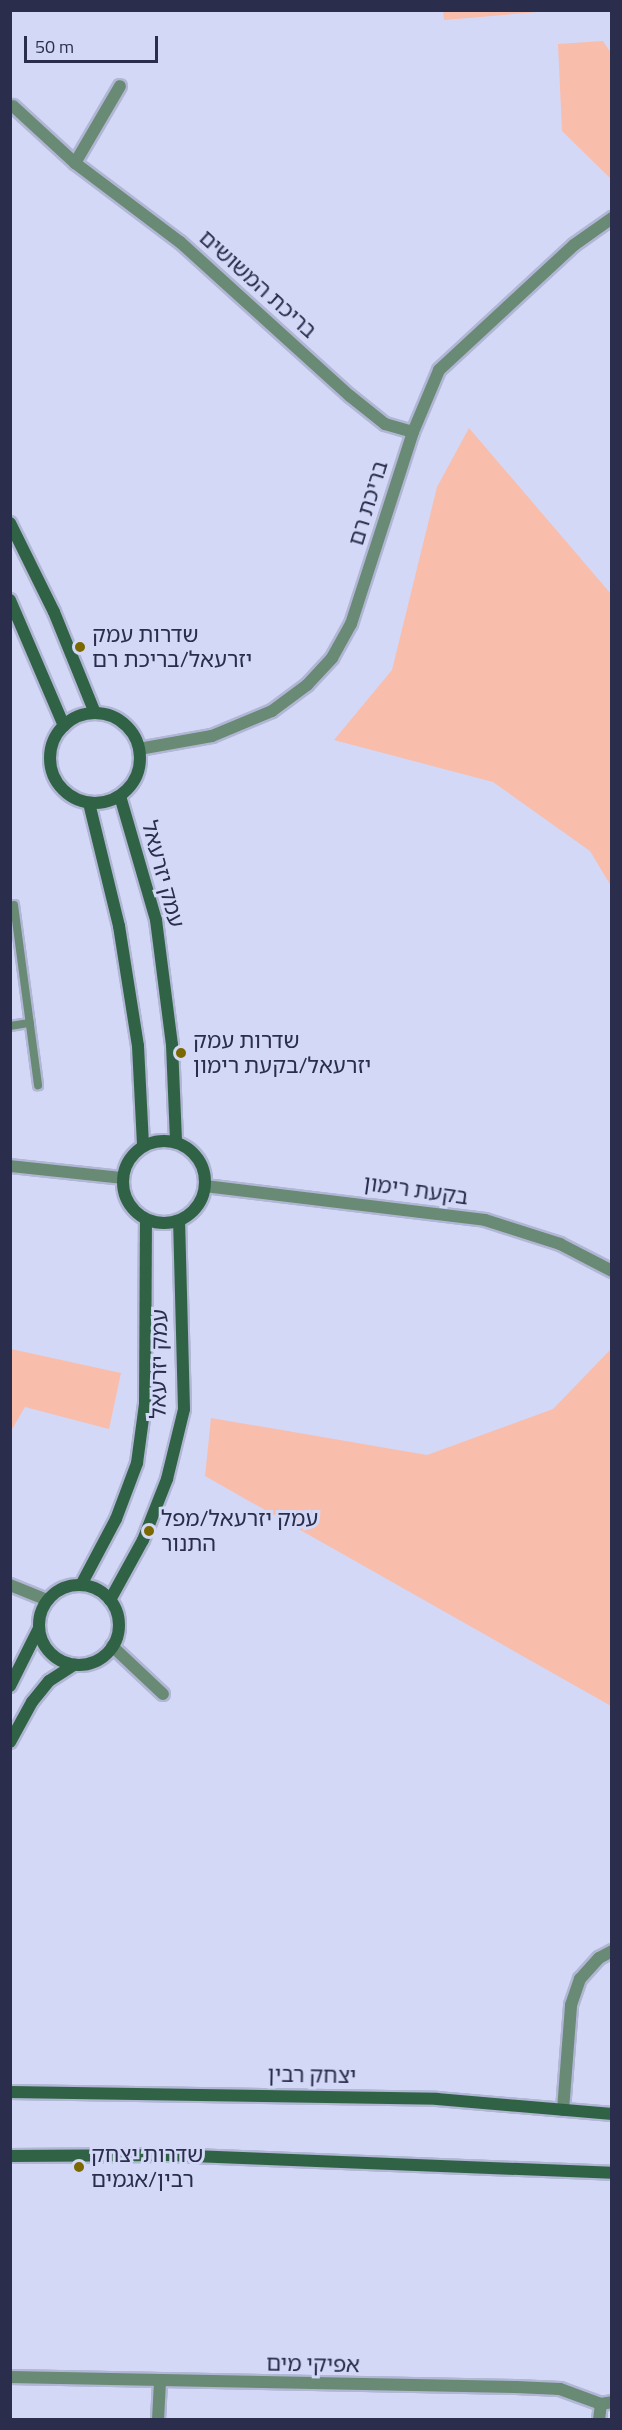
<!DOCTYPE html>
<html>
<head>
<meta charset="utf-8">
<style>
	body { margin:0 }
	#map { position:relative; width:622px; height:2430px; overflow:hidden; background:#d3d8f7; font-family:"Titillium Web","Noto Sans Hebrew",sans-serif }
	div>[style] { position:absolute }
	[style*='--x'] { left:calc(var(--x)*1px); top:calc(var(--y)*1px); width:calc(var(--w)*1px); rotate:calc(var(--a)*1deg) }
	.green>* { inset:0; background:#f9bdab }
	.roads { filter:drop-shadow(2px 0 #b1b6d5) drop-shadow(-2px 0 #b1b6d5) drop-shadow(0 2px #b1b6d5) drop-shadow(0 -2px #b1b6d5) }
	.lane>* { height:8px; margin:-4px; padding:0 4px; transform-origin:4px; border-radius:4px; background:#698a75 }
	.street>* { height:12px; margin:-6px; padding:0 6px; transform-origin:6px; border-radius:6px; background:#698a75 }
	.secondary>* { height:12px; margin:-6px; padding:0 6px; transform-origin:6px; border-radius:6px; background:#306346 }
	.secondary>.ring { margin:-6px; padding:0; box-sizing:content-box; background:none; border:12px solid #306346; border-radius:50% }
	.dots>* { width:16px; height:16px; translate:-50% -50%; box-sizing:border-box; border:3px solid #d3d8f7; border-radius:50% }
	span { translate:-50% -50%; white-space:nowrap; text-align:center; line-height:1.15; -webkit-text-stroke:6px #d3d8f7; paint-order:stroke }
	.street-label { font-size:22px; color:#2a2e4c }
	.poi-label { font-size:22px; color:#2a2e4c }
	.left { translate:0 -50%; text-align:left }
	.frame { position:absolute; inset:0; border:12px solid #2a2e4c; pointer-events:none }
	.scale { position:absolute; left:24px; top:36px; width:134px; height:27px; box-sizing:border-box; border:3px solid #2a2e4c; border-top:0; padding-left:8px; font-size:18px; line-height:21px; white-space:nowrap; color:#2a2e4c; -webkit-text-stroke:4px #d3d8f7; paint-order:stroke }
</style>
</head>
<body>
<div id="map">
	<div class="green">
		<div style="clip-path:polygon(443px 10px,550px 10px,550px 11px,444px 20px)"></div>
		<div style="clip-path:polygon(603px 41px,611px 53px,611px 179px,562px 131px,558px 44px)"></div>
		<div style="clip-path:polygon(469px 428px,611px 594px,611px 886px,590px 851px,493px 782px,334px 740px,392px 670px,437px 487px)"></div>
		<div style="clip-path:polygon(11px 1349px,121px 1373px,109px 1429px,25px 1407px,11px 1431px)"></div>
		<div style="clip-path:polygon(611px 1349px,611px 1706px,205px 1476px,211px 1418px,427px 1455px,553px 1409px)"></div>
	</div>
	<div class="roads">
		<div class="lane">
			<div style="--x:14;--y:905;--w:182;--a:82.4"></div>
			<div style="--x:10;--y:1026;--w:20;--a:-9"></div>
		</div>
		<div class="street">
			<div style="--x:13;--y:106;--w:84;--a:42.6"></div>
			<div style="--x:75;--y:163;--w:131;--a:37"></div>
			<div style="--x:180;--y:242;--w:229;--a:42.2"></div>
			<div style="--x:350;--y:396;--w:45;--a:38.7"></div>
			<div style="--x:385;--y:424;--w:29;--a:16"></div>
			<div style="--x:75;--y:163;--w:89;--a:-59.7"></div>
			<div style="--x:139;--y:749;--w:74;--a:-10.1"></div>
			<div style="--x:212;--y:736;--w:65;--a:-22.6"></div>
			<div style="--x:272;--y:711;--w:44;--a:-36.6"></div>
			<div style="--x:307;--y:685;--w:37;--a:-47"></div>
			<div style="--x:332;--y:658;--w:39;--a:-61"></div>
			<div style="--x:351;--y:624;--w:202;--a:-72.1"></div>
			<div style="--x:413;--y:432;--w:67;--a:-67.2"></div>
			<div style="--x:439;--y:370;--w:184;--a:-42.8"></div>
			<div style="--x:574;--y:245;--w:47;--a:-35.4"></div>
			<div style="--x:10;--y:1166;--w:113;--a:6.1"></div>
			<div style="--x:205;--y:1186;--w:282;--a:6.9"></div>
			<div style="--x:485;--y:1220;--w:79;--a:17.7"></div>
			<div style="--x:560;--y:1244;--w:59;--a:27.4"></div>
			<div style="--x:10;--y:1585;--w:40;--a:22"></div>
			<div style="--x:112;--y:1646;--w:70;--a:43.3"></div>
			<div style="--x:563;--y:2110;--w:105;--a:-85.6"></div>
			<div style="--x:571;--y:2005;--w:28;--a:-71"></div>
			<div style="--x:580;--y:1979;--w:28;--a:-48"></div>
			<div style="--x:599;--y:1958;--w:15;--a:-28"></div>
			<div style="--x:10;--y:2377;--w:506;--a:1.13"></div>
			<div style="--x:516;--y:2387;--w:44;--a:2.6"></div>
			<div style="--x:560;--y:2389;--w:44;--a:20.1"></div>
			<div style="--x:601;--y:2404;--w:11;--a:-10"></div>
			<div style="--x:158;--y:2420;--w:37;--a:-87"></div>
			<div style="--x:599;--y:2420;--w:16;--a:-83"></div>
		</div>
		<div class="secondary">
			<div style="--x:10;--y:523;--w:99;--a:63.7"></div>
			<div style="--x:54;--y:612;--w:109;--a:67.9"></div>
			<div style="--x:10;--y:600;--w:137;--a:66.8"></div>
			<div class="ring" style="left:50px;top:713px;width:78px;height:78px"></div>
			<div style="--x:120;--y:796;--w:129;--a:73.8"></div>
			<div style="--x:156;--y:920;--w:126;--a:82.7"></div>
			<div style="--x:172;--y:1045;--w:97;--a:87.6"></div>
			<div style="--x:89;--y:803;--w:127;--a:76.3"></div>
			<div style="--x:119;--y:926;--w:121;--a:81"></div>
			<div style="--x:138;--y:1046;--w:100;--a:87.1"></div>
			<div class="ring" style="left:123px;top:1141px;width:70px;height:70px"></div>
			<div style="--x:81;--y:1585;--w:75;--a:-62.1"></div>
			<div style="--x:116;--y:1519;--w:60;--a:-69.4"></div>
			<div style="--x:137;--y:1463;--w:60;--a:-82.3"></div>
			<div style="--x:145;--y:1404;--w:184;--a:-89.7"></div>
			<div class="ring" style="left:39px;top:1585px;width:68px;height:68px"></div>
			<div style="--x:110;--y:1600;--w:68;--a:-61.2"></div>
			<div style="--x:143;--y:1540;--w:66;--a:-68.5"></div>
			<div style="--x:167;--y:1479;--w:72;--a:-76.3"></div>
			<div style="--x:184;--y:1409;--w:188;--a:-91.5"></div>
			<div style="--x:10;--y:1686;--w:65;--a:-63.4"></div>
			<div style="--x:10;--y:1742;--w:46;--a:-61.2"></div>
			<div style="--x:32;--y:1702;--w:27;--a:-51"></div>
			<div style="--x:49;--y:1681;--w:30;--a:-33"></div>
			<div style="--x:10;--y:2092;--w:427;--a:0.9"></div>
			<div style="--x:437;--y:2099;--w:176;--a:4.9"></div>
			<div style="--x:10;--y:2156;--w:158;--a:-0.4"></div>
			<div style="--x:168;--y:2155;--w:444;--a:2.3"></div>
		</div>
	</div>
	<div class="dots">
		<div style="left:80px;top:647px;background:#7b6800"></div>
		<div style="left:181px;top:1053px;background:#7b6800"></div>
		<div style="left:149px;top:1531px;background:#7b6800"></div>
		<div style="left:79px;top:2167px;background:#7b6800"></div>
	</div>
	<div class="street-label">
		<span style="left:258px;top:284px;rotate:42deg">בריכת המשושים</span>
		<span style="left:368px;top:503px;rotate:-73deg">בריכת רם</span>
		<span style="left:163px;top:874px;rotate:75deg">עמק יזרעאל</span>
		<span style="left:416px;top:1190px;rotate:8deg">בקעת רימון</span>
		<span style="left:159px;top:1364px;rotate:-89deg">עמק יזרעאל</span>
		<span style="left:312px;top:2075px;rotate:1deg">יצחק רבין</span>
		<span style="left:313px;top:2364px;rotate:1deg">אפיקי מים</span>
	</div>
	<div class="poi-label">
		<span class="left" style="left:92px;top:647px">שדרות עמק<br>יזרעאל/בריכת רם</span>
		<span class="left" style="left:193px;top:1053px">שדרות עמק<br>יזרעאל/בקעת רימון</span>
		<span class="left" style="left:161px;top:1531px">עמק יזרעאל/מפל<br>התנור</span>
		<span class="left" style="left:91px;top:2167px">שדרות יצחק<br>רבין/אגמים</span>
	</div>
	<div class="frame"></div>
	<div class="scale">50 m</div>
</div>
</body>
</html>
